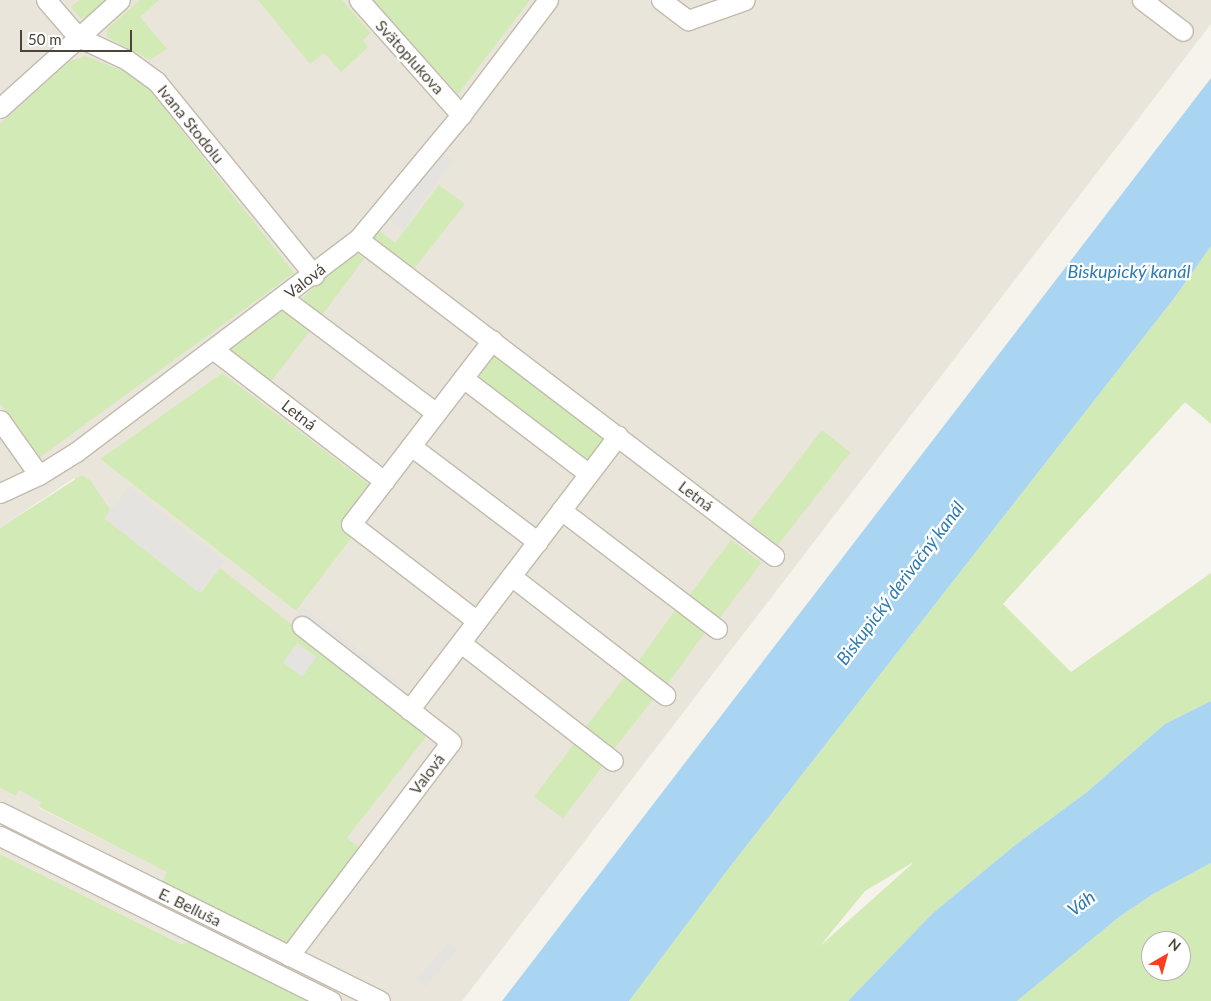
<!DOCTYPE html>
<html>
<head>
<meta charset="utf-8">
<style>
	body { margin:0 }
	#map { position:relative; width:1211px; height:1001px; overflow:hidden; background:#f6f3ec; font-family:Lato,sans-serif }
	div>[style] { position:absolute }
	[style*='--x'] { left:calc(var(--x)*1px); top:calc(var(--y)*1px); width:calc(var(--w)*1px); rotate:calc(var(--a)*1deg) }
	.residential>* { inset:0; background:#eae5da }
	.green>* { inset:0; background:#d2eab5; transform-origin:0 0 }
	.parking>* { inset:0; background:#e5e3e0; transform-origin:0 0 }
	.water>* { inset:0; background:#a9d4f2 }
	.roads { filter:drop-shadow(1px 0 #c2bbae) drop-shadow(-1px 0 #c2bbae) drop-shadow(0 1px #c2bbae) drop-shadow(0 -1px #c2bbae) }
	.street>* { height:19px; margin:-9.5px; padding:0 9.5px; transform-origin:9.5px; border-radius:9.5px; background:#fff }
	span { translate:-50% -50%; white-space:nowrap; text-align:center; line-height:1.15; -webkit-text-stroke:4.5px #fff; paint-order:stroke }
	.street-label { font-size:16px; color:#4b4439 }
	.water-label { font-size:18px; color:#2e7ab2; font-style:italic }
	.north { position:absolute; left:1141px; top:931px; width:50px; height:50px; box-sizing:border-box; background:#fff; border:1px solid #b7b4b0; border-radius:50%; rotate:38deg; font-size:14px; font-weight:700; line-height:20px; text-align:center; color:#4b4439 }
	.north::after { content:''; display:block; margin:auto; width:18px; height:22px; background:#fc3f1d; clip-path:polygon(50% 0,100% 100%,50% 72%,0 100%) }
	.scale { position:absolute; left:20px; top:30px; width:112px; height:22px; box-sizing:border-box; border:2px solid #4b4439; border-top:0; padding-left:6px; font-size:15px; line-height:18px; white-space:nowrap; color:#4b4439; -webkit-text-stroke:4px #fff; paint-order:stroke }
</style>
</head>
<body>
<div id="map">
	<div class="residential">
		<div style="clip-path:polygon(evenodd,0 0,1211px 0,1211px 24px,462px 1001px,310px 1001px,193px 941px,181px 944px,0 854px,0 788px,16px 796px,19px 790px,42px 802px,39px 808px,168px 872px,162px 885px,361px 850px,347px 838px,428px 733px,104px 518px,74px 478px,0 528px,0 0,222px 373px,354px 534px,296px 611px,100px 459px,222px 373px)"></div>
	</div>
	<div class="green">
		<div style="clip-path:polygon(79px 0,107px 0,88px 17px,80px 18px,71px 7px)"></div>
		<div style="clip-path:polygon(140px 0,159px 0,140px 17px,167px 49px,150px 60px,107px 37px,107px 29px)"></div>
		<div style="clip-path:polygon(258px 0,342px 0,371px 33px,363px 40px,368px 47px,341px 72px,324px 53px,310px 64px)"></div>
		<div style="clip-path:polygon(372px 0,530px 0,458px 94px)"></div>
		<div style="clip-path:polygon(85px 56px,126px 72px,145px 84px,294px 273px,40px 457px,0 403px,0 124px,70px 61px)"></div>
		<div style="clip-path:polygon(439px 185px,465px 204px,413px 270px,374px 241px,374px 234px,377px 229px,395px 243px)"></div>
		<div style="clip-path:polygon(evenodd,1211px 246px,1211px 424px,1185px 402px,1003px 604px,1071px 672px,1211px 573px,1211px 701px,1165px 724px,1087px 792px,1014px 846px,933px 913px,848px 1001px,629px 1001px,729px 868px,1175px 297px,1211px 246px,912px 863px,912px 864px,820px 946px,865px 891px,912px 863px)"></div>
		<div style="clip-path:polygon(356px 252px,364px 259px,319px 319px,302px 306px,304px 296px)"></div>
		<div style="clip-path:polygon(281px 311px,294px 312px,313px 327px,269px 384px,227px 352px)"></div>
		<div style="left:490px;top:352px;width:143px;height:31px;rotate:37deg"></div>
		<div style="clip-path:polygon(222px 373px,371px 486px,355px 533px,296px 611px,100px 459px)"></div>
		<div style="left:822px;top:430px;width:36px;height:118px;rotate:38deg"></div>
		<div style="clip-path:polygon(82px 475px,90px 480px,110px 510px,105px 518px,200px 593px,220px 568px,429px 733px,347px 838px,362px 850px,293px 938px,285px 943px,276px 943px,161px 885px,167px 872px,39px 807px,41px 802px,19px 790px,16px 796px,0 788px,0 528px)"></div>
		<div style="left:731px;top:540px;width:38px;height:75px;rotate:37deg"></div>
		<div style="left:677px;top:608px;width:37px;height:69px;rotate:36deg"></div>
		<div style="left:627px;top:674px;width:36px;height:71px;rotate:38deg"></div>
		<div style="left:577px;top:740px;width:36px;height:71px;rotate:37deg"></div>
		<div style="clip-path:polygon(0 854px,181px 944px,193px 941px,310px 1001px,0 1001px)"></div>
		<div style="clip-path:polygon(evenodd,1211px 863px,1211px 1001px,1017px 1001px,1119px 917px,1153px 894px,1211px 863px,1151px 941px,1181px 941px,1181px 971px,1151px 971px,1151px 941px)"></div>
	</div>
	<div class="parking">
		<div style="left:442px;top:152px;width:14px;height:86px;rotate:36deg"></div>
		<div style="left:129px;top:487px;width:121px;height:40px;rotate:38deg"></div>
		<div style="left:303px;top:607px;width:125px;height:12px;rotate:38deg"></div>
		<div style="left:297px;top:643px;width:24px;height:24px;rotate:36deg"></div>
		<div style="left:449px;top:942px;width:11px;height:49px;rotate:41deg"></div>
	</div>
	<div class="water">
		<div style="clip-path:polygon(1211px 78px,1211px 246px,1175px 297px,729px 868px,629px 1001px,502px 1001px)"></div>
		<div style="clip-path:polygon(1211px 701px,1211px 863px,1153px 894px,1119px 917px,1017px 1001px,848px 1001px,933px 913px,1014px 846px,1087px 792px,1165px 724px)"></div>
	</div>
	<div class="roads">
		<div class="street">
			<div style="--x:46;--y:0;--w:49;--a:49.1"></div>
			<div style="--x:78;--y:37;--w:54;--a:25.1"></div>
			<div style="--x:127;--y:60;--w:37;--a:36"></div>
			<div style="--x:157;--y:82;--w:249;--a:50.9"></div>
			<div style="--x:359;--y:0;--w:154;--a:48.4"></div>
			<div style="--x:661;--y:0;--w:34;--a:37"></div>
			<div style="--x:688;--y:20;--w:60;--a:-19.3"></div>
			<div style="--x:1142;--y:0;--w:51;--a:37.1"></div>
			<div style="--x:0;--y:108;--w:161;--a:-42"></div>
			<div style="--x:358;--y:239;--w:523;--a:37.31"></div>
			<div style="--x:283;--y:298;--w:191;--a:36.9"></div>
			<div style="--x:214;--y:350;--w:215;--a:37.6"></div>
			<div style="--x:463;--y:378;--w:158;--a:37.3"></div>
			<div style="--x:0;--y:420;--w:67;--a:54.7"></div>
			<div style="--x:411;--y:446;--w:159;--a:37.1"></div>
			<div style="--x:0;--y:493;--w:43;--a:-24.8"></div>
			<div style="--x:39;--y:475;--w:44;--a:-31.9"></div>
			<div style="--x:76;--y:452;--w:353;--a:-37.1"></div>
			<div style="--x:358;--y:239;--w:161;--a:-50.3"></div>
			<div style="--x:461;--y:115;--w:144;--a:-52.9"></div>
			<div style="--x:561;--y:510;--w:196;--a:37.3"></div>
			<div style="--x:511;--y:576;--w:195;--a:37.7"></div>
			<div style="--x:477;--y:621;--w:159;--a:-142.4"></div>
			<div style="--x:351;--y:524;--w:232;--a:-52.5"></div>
			<div style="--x:461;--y:643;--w:192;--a:37.8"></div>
			<div style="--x:409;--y:710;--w:345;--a:-52.7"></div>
			<div style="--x:0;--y:812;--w:424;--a:26.4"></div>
			<div style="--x:0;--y:836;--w:370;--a:26.5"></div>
			<div style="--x:289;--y:956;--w:268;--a:-52.9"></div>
			<div style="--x:451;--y:742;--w:189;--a:-142.1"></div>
		</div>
	</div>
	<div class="street-label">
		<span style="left:410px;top:57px;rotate:48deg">Svätoplukova</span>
		<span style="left:191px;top:124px;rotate:51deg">Ivana Stodolu</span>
		<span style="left:305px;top:281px;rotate:-38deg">Valová</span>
		<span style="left:299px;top:415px;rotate:38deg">Letná</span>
		<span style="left:696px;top:496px;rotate:37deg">Letná</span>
		<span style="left:427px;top:774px;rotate:-53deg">Valová</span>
		<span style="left:190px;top:907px;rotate:26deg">E. Belluša</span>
	</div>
	<div class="water-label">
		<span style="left:1129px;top:271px">Biskupický kanál</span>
		<span style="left:900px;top:583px;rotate:-53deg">Biskupický derivačný kanál</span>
		<span style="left:1081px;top:903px;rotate:-37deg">Váh</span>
	</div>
	<div class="north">N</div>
	<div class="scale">50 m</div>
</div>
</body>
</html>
